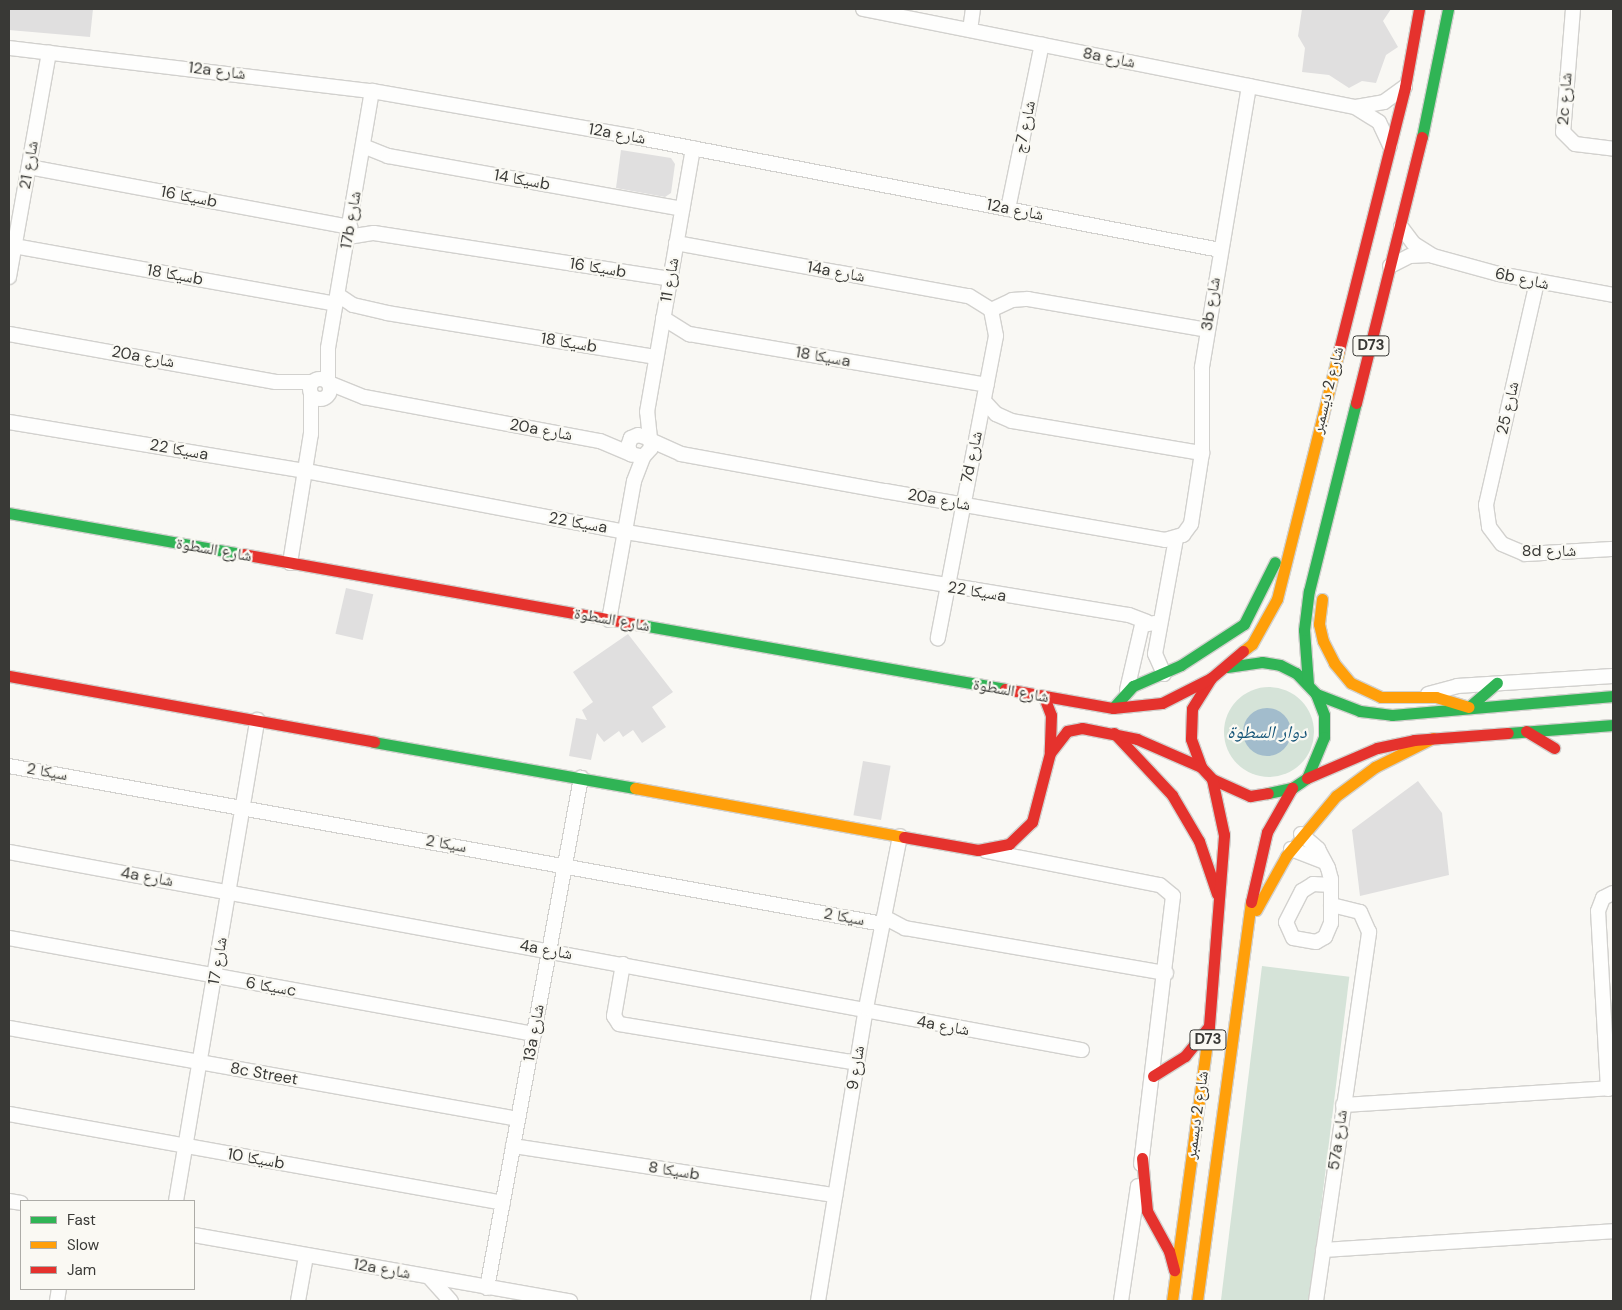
<!DOCTYPE html>
<html>
<head>
<meta charset="utf-8">
<style>
	body { margin:0 }
	#map { position:relative; width:1622px; height:1310px; overflow:hidden; background:#f9f8f4; font-family:"DM Sans","Noto Naskh Arabic",sans-serif }
	div>[style] { position:absolute }
	[style*='--x'] { left:calc(var(--x)*1px); top:calc(var(--y)*1px); width:calc(var(--w)*1px); rotate:calc(var(--a)*1deg) }
	.green>* { inset:0; background:#d5e3d8; transform-origin:0 0 }
	.round { border-radius:50% }
	.water>* { inset:0; background:#a2bccc }
	.building>* { inset:0; background:#e0dfdf; transform-origin:0 0 }
	.roads { filter:drop-shadow(1px 0 #d2d1ce) drop-shadow(-1px 0 #d2d1ce) drop-shadow(0 1px #d2d1ce) drop-shadow(0 -1px #d2d1ce) }
	.street>* { height:14px; margin:-7px; padding:0 7px; transform-origin:7px; border-radius:7px; background:#fefefd }
	.street>.ring { margin:-7px; padding:0; box-sizing:content-box; background:none; border:14px solid #fefefd; border-radius:50% }
	.fast>* { height:11px; margin:-5.5px; padding:0 5.5px; transform-origin:5.5px; border-radius:5.5px; background:#30b455 }
	.slow>* { height:11px; margin:-5.5px; padding:0 5.5px; transform-origin:5.5px; border-radius:5.5px; background:#ff9f0a }
	.jam>* { height:11px; margin:-5.5px; padding:0 5.5px; transform-origin:5.5px; border-radius:5.5px; background:#e5322d }
	span { translate:-50% -50%; white-space:nowrap; text-align:center; line-height:1.15; -webkit-text-stroke:4.5px #faf9f3; paint-order:stroke }
	.shield-label span { padding:1px 4px; background:#faf9f3; border:1px solid; border-radius:4px; -webkit-text-stroke-width:0 }
	.shield-label { font-size:15px; color:#393936; font-weight:700 }
	.street-label { font-size:16px; color:#393936 }
	.water-label { font-size:18px; color:#135377; font-style:italic }
	.frame { position:absolute; inset:0; border:10px solid #393936; pointer-events:none }
	.legend { position:absolute; left:20px; top:1200px; width:175px; height:90px; box-sizing:border-box; background:#faf9f3; border:1px solid #adaca7; margin:0; padding:6px 9px; list-style:none; font-size:15px; color:#393936 }
	.legend li { display:flex; align-items:center; gap:10px; height:25px }
	.legend b { width:25px; border:1px solid #adaca7 }
</style>
</head>
<body>
<div id="map">
	<div class="green">
		<div class="round" style="left:1224px;top:687px;width:90px;height:90px"></div>
		<div style="left:1262px;top:966px;width:88px;height:337px;rotate:7deg"></div>
	</div>
	<div class="water">
		<div class="round" style="left:1243px;top:708px;width:48px;height:48px"></div>
	</div>
	<div class="building">
		<div style="clip-path:polygon(9px 9px,93px 9px,90px 37px,9px 30px)"></div>
		<div style="clip-path:polygon(1302px 9px,1391px 9px,1383px 21px,1398px 47px,1386px 55px,1376px 83px,1362px 81px,1349px 88px,1329px 75px,1302px 72px,1305px 48px,1298px 36px)"></div>
		<div style="clip-path:polygon(621px 150px,671px 158px,675px 164px,671px 193px,665px 197px,616px 188px)"></div>
		<div style="left:346px;top:588px;width:28px;height:47px;rotate:13deg"></div>
		<div style="clip-path:polygon(628px 634px,673px 692px,652px 707px,666px 727px,642px 743px,633px 730px,623px 737px,619px 731px,604px 742px,597px 733px,591px 760px,569px 756px,576px 718px,587px 720px,582px 710px,593px 702px,573px 672px)"></div>
		<div style="left:863px;top:761px;width:28px;height:55px;rotate:10deg"></div>
		<div style="clip-path:polygon(1418px 781px,1442px 813px,1449px 875px,1360px 896px,1352px 830px)"></div>
	</div>
	<div class="roads">
		<div class="street">
			<div style="--x:863;--y:9;--w:502;--a:11.27"></div>
			<div style="--x:1355;--y:107;--w:28;--a:32"></div>
			<div style="--x:1379;--y:122;--w:26;--a:65"></div>
			<div style="--x:1573;--y:9;--w:123;--a:94.6"></div>
			<div style="--x:1563;--y:132;--w:17;--a:45"></div>
			<div style="--x:1575;--y:144;--w:38;--a:7"></div>
			<div style="--x:970;--y:30;--w:21;--a:-82"></div>
			<div style="--x:9;--y:48;--w:366;--a:6.8"></div>
			<div style="--x:372;--y:91;--w:272;--a:9.9"></div>
			<div style="--x:640;--y:138;--w:591;--a:10.93"></div>
			<div style="--x:1356;--y:107;--w:28;--a:-10"></div>
			<div style="--x:1384;--y:102;--w:26;--a:-36"></div>
			<div style="--x:363;--y:146;--w:27;--a:22"></div>
			<div style="--x:388;--y:156;--w:299;--a:10.2"></div>
			<div style="--x:29;--y:167;--w:327;--a:10.6"></div>
			<div style="--x:1008;--y:209;--w:168;--a:-78.4"></div>
			<div style="--x:1401;--y:227;--w:21;--a:53"></div>
			<div style="--x:1414;--y:244;--w:22;--a:32"></div>
			<div style="--x:1433;--y:256;--w:68;--a:15.3"></div>
			<div style="--x:1499;--y:274;--w:116;--a:10.4"></div>
			<div style="--x:348;--y:237;--w:26;--a:-9"></div>
			<div style="--x:374;--y:233;--w:300;--a:8.8"></div>
			<div style="--x:676;--y:243;--w:298;--a:10.3"></div>
			<div style="--x:969;--y:296;--w:26;--a:32"></div>
			<div style="--x:991;--y:310;--w:26;--a:79"></div>
			<div style="--x:996;--y:336;--w:308;--a:100.9"></div>
			<div style="--x:14;--y:246;--w:327;--a:10.2"></div>
			<div style="--x:1390;--y:266;--w:22;--a:-27"></div>
			<div style="--x:1410;--y:256;--w:19;--a:-3"></div>
			<div style="--x:9;--y:277;--w:228;--a:-79.9"></div>
			<div style="--x:1537;--y:282;--w:229;--a:102.9"></div>
			<div style="--x:1486;--y:505;--w:22;--a:82"></div>
			<div style="--x:1489;--y:527;--w:21;--a:53"></div>
			<div style="--x:1502;--y:544;--w:25;--a:23"></div>
			<div style="--x:1525;--y:554;--w:88;--a:-3.3"></div>
			<div style="--x:338;--y:295;--w:18;--a:34"></div>
			<div style="--x:353;--y:305;--w:35;--a:13"></div>
			<div style="--x:387;--y:313;--w:273;--a:9.3"></div>
			<div style="--x:991;--y:310;--w:23;--a:-25"></div>
			<div style="--x:1012;--y:300;--w:16;--a:-4"></div>
			<div style="--x:1028;--y:299;--w:182;--a:9.8"></div>
			<div style="--x:663;--y:318;--w:31;--a:32"></div>
			<div style="--x:689;--y:334;--w:302;--a:9.7"></div>
			<div style="--x:9;--y:334;--w:271;--a:10.2"></div>
			<div style="--x:276;--y:382;--w:36;--a:0"></div>
			<div class="ring" style="left:310px;top:379px;width:6px;height:6px"></div>
			<div style="--x:328;--y:382;--w:34;--a:-90"></div>
			<div style="--x:328;--y:348;--w:261;--a:-80.3"></div>
			<div style="--x:329;--y:383;--w:38;--a:22"></div>
			<div style="--x:364;--y:397;--w:240;--a:10.6"></div>
			<div style="--x:600;--y:441;--w:34;--a:23"></div>
			<div style="--x:984;--y:401;--w:18;--a:47"></div>
			<div style="--x:996;--y:414;--w:17;--a:24"></div>
			<div style="--x:1012;--y:421;--w:193;--a:9.6"></div>
			<div style="--x:9;--y:422;--w:301;--a:9.4"></div>
			<div style="--x:306;--y:471;--w:326;--a:10.8"></div>
			<div style="--x:626;--y:532;--w:510;--a:9.37"></div>
			<div style="--x:1129;--y:615;--w:19;--a:21"></div>
			<div style="--x:648;--y:438;--w:10;--a:-163"></div>
			<div style="--x:638;--y:435;--w:8;--a:157"></div>
			<div style="--x:631;--y:438;--w:9;--a:111"></div>
			<div style="--x:628;--y:446;--w:9;--a:69"></div>
			<div style="--x:631;--y:454;--w:12;--a:14"></div>
			<div style="--x:643;--y:457;--w:12;--a:-48"></div>
			<div style="--x:651;--y:448;--w:36;--a:-96"></div>
			<div style="--x:647;--y:412;--w:268;--a:-80.1"></div>
			<div style="--x:650;--y:440;--w:34;--a:24"></div>
			<div style="--x:681;--y:454;--w:207;--a:10.3"></div>
			<div style="--x:885;--y:491;--w:284;--a:9.9"></div>
			<div style="--x:1165;--y:540;--w:19;--a:-16"></div>
			<div style="--x:1183;--y:535;--w:14;--a:-54"></div>
			<div style="--x:1191;--y:524;--w:72;--a:-81.2"></div>
			<div style="--x:1202;--y:453;--w:86;--a:-90"></div>
			<div style="--x:1202;--y:367;--w:285;--a:-80.5"></div>
			<div style="--x:290;--y:563;--w:131;--a:-80.8"></div>
			<div style="--x:311;--y:434;--w:39;--a:-90"></div>
			<div style="--x:609;--y:620;--w:141;--a:-79.8"></div>
			<div style="--x:634;--y:481;--w:26;--a:-69"></div>
			<div style="--x:1164;--y:674;--w:22;--a:-114"></div>
			<div style="--x:1155;--y:654;--w:118;--a:-79.7"></div>
			<div style="--x:1127;--y:690;--w:67;--a:-77"></div>
			<div style="--x:1142;--y:625;--w:12;--a:-9"></div>
			<div style="--x:1428;--y:694;--w:30;--a:-15"></div>
			<div style="--x:1457;--y:686;--w:156;--a:-3.7"></div>
			<div style="--x:9;--y:766;--w:888;--a:10.25"></div>
			<div style="--x:1301;--y:834;--w:23;--a:41"></div>
			<div style="--x:1318;--y:849;--w:21;--a:62"></div>
			<div style="--x:1328;--y:868;--w:11;--a:75"></div>
			<div style="--x:1331;--y:879;--w:44;--a:90"></div>
			<div style="--x:1331;--y:923;--w:15;--a:113"></div>
			<div style="--x:1325;--y:937;--w:10;--a:151"></div>
			<div style="--x:1316;--y:942;--w:23;--a:-170"></div>
			<div style="--x:1293;--y:938;--w:17;--a:-114"></div>
			<div style="--x:1286;--y:922;--w:35;--a:-63"></div>
			<div style="--x:1302;--y:891;--w:13;--a:-32"></div>
			<div style="--x:1313;--y:884;--w:18;--a:3"></div>
			<div style="--x:1291;--y:849;--w:36;--a:21"></div>
			<div style="--x:986;--y:851;--w:177;--a:11.1"></div>
			<div style="--x:1160;--y:885;--w:17;--a:40"></div>
			<div style="--x:1173;--y:896;--w:270;--a:96.8"></div>
			<div style="--x:9;--y:852;--w:1091;--a:10.46"></div>
			<div style="--x:884;--y:917;--w:24;--a:28"></div>
			<div style="--x:905;--y:928;--w:265;--a:9.8"></div>
			<div style="--x:9;--y:938;--w:534;--a:10.36"></div>
			<div style="--x:623;--y:964;--w:53;--a:99.8"></div>
			<div style="--x:614;--y:1016;--w:9;--a:58"></div>
			<div style="--x:619;--y:1024;--w:241;--a:9.3"></div>
			<div style="--x:9;--y:1028;--w:517;--a:10.14"></div>
			<div style="--x:1608;--y:1089;--w:178;--a:-93.2"></div>
			<div style="--x:1598;--y:911;--w:14;--a:-69"></div>
			<div style="--x:1603;--y:898;--w:11;--a:-27"></div>
			<div style="--x:1343;--y:1105;--w:271;--a:-3.6"></div>
			<div style="--x:9;--y:1114;--w:502;--a:10.21"></div>
			<div style="--x:513;--y:1146;--w:326;--a:8.7"></div>
			<div style="--x:9;--y:1201;--w:12;--a:9"></div>
			<div style="--x:176;--y:1201;--w:488;--a:-80.4"></div>
			<div style="--x:194;--y:1235;--w:382;--a:10"></div>
			<div style="--x:1323;--y:1250;--w:291;--a:-3.7"></div>
			<div style="--x:430;--y:1278;--w:31;--a:48"></div>
			<div style="--x:487;--y:1288;--w:519;--a:-79.56"></div>
			<div style="--x:57;--y:1301;--w:12;--a:-81"></div>
			<div style="--x:298;--y:1301;--w:46;--a:-79.9"></div>
			<div style="--x:818;--y:1301;--w:297;--a:-80.7"></div>
			<div style="--x:866;--y:1008;--w:175;--a:-78.8"></div>
			<div style="--x:1121;--y:1301;--w:116;--a:-81.6"></div>
			<div style="--x:1316;--y:1301;--w:373;--a:-81.8"></div>
			<div style="--x:1369;--y:932;--w:22;--a:-114"></div>
			<div style="--x:1360;--y:912;--w:30;--a:-166"></div>
		</div>
		<div class="fast">
			<div style="--x:1422;--y:137;--w:131;--a:-78.5"></div>
			<div style="--x:9;--y:513;--w:237;--a:10"></div>
			<div style="--x:642;--y:625;--w:369;--a:10"></div>
			<div style="--x:1227;--y:667;--w:35;--a:-8"></div>
			<div style="--x:1262;--y:662;--w:18;--a:9"></div>
			<div style="--x:1280;--y:665;--w:18;--a:27"></div>
			<div style="--x:1296;--y:673;--w:29;--a:46"></div>
			<div style="--x:1316;--y:694;--w:22;--a:69"></div>
			<div style="--x:1324;--y:715;--w:22;--a:90"></div>
			<div style="--x:1324;--y:737;--w:44;--a:112.5"></div>
			<div style="--x:1307;--y:778;--w:18;--a:146"></div>
			<div style="--x:1292;--y:788;--w:25;--a:168"></div>
			<div style="--x:1308;--y:684;--w:54;--a:-94.2"></div>
			<div style="--x:1304;--y:630;--w:39;--a:-83"></div>
			<div style="--x:1309;--y:591;--w:194;--a:-76"></div>
			<div style="--x:1316;--y:694;--w:47;--a:21.1"></div>
			<div style="--x:1360;--y:711;--w:32;--a:7"></div>
			<div style="--x:1392;--y:715;--w:222;--a:-4.9"></div>
			<div style="--x:1469;--y:707;--w:37;--a:-41"></div>
			<div style="--x:1113;--y:708;--w:30;--a:-48"></div>
			<div style="--x:1133;--y:686;--w:52;--a:-23.6"></div>
			<div style="--x:1181;--y:665;--w:75;--a:-33.1"></div>
			<div style="--x:1244;--y:624;--w:69;--a:-63.4"></div>
			<div style="--x:1508;--y:733;--w:105;--a:-4.4"></div>
			<div style="--x:374;--y:742;--w:265;--a:10"></div>
		</div>
		<div class="slow">
			<div style="--x:1322;--y:599;--w:25;--a:97"></div>
			<div style="--x:1319;--y:624;--w:17;--a:77"></div>
			<div style="--x:1323;--y:641;--w:25;--a:63"></div>
			<div style="--x:1334;--y:663;--w:26;--a:50"></div>
			<div style="--x:1351;--y:683;--w:33;--a:25"></div>
			<div style="--x:1381;--y:697;--w:55;--a:0"></div>
			<div style="--x:1436;--y:697;--w:34;--a:17"></div>
			<div style="--x:1243;--y:651;--w:11;--a:-38"></div>
			<div style="--x:1252;--y:644;--w:51;--a:-60.9"></div>
			<div style="--x:1277;--y:599;--w:257;--a:-76"></div>
			<div style="--x:635;--y:788;--w:273;--a:10.3"></div>
			<div style="--x:1256;--y:910;--w:62;--a:-60.9"></div>
			<div style="--x:1286;--y:856;--w:78;--a:-50.2"></div>
			<div style="--x:1336;--y:796;--w:49;--a:-36.6"></div>
			<div style="--x:1375;--y:767;--w:65;--a:-26.6"></div>
			<div style="--x:1172;--y:1301;--w:277;--a:-82.3"></div>
			<div style="--x:1197;--y:1301;--w:403;--a:-82.3"></div>
		</div>
		<div class="jam">
			<div style="--x:1339;--y:350;--w:271;--a:-75.9"></div>
			<div style="--x:1405;--y:87;--w:79;--a:-79.8"></div>
			<div style="--x:1356;--y:403;--w:274;--a:-76.1"></div>
			<div style="--x:242;--y:554;--w:406;--a:10.1"></div>
			<div style="--x:1243;--y:651;--w:42;--a:139.8"></div>
			<div style="--x:1211;--y:678;--w:36;--a:122"></div>
			<div style="--x:1192;--y:709;--w:30;--a:92"></div>
			<div style="--x:1191;--y:739;--w:30;--a:70"></div>
			<div style="--x:1201;--y:767;--w:16;--a:47"></div>
			<div style="--x:1212;--y:779;--w:42;--a:24.1"></div>
			<div style="--x:1250;--y:796;--w:18;--a:-9"></div>
			<div style="--x:9;--y:676;--w:371;--a:10.2"></div>
			<div style="--x:1005;--y:689;--w:110;--a:10"></div>
			<div style="--x:1113;--y:708;--w:49;--a:-5.8"></div>
			<div style="--x:1162;--y:703;--w:55;--a:-27"></div>
			<div style="--x:1044;--y:697;--w:19;--a:69"></div>
			<div style="--x:1051;--y:715;--w:37;--a:92"></div>
			<div style="--x:1526;--y:731;--w:33;--a:31"></div>
			<div style="--x:1114;--y:733;--w:85;--a:46.9"></div>
			<div style="--x:1172;--y:795;--w:53;--a:59.6"></div>
			<div style="--x:1199;--y:841;--w:56;--a:71.2"></div>
			<div style="--x:1307;--y:778;--w:76;--a:-23.2"></div>
			<div style="--x:1377;--y:748;--w:38;--a:-12"></div>
			<div style="--x:1414;--y:740;--w:94;--a:-4.3"></div>
			<div style="--x:904;--y:837;--w:75;--a:10"></div>
			<div style="--x:978;--y:850;--w:32;--a:-11"></div>
			<div style="--x:1009;--y:844;--w:32;--a:-44"></div>
			<div style="--x:1032;--y:822;--w:71;--a:-75.4"></div>
			<div style="--x:1050;--y:753;--w:28;--a:-52"></div>
			<div style="--x:1067;--y:731;--w:15;--a:-11"></div>
			<div style="--x:1082;--y:728;--w:56;--a:11.3"></div>
			<div style="--x:1137;--y:739;--w:70;--a:23.6"></div>
			<div style="--x:1251;--y:902;--w:72;--a:-77.1"></div>
			<div style="--x:1267;--y:832;--w:51;--a:-60.4"></div>
			<div style="--x:1209;--y:1026;--w:192;--a:-85.5"></div>
			<div style="--x:1224;--y:835;--w:57;--a:-102.1"></div>
			<div style="--x:1153;--y:1076;--w:38;--a:-32"></div>
			<div style="--x:1185;--y:1056;--w:38;--a:-51"></div>
			<div style="--x:1142;--y:1158;--w:53;--a:84.6"></div>
			<div style="--x:1147;--y:1211;--w:46;--a:61.2"></div>
			<div style="--x:1169;--y:1251;--w:20;--a:75"></div>
		</div>
	</div>
	<div class="shield-label">
		<span style="left:1371px;top:346px">D73</span>
		<span style="left:1208px;top:1040px">D73</span>
	</div>
	<div class="street-label">
		<span style="left:1109px;top:58px;rotate:11deg">8a شارع</span>
		<span style="left:217px;top:71px;rotate:7deg">12a شارع</span>
		<span style="left:1565px;top:99px;rotate:-86deg">2c شارع</span>
		<span style="left:1025px;top:127px;rotate:-78deg">شارع 7ج</span>
		<span style="left:617px;top:134px;rotate:10deg">12a شارع</span>
		<span style="left:29px;top:165px;rotate:-80deg">شارع 21</span>
		<span style="left:522px;top:180px;rotate:10deg">سيكا 14b</span>
		<span style="left:189px;top:197px;rotate:11deg">سيكا 16b</span>
		<span style="left:1015px;top:210px;rotate:11deg">12a شارع</span>
		<span style="left:351px;top:220px;rotate:-80deg">17b شارع</span>
		<span style="left:598px;top:268px;rotate:9deg">سيكا 16b</span>
		<span style="left:836px;top:272px;rotate:10deg">14a شارع</span>
		<span style="left:175px;top:275px;rotate:10deg">سيكا 18b</span>
		<span style="left:1522px;top:279px;rotate:12deg">6b شارع</span>
		<span style="left:670px;top:280px;rotate:-80deg">شارع 11</span>
		<span style="left:1211px;top:304px;rotate:-81deg">3b شارع</span>
		<span style="left:569px;top:343px;rotate:9deg">سيكا 18b</span>
		<span style="left:143px;top:357px;rotate:10deg">20a شارع</span>
		<span style="left:823px;top:357px;rotate:10deg">سيكا 18a</span>
		<span style="left:1328px;top:390px;rotate:-76deg">شارع 2 ديسمبر</span>
		<span style="left:1508px;top:408px;rotate:-77deg">شارع 25</span>
		<span style="left:541px;top:430px;rotate:10deg">20a شارع</span>
		<span style="left:179px;top:450px;rotate:10deg">سيكا 22a</span>
		<span style="left:972px;top:457px;rotate:-78deg">7d شارع</span>
		<span style="left:939px;top:500px;rotate:10deg">20a شارع</span>
		<span style="left:578px;top:523px;rotate:10deg">سيكا 22a</span>
		<span style="left:214px;top:550px;rotate:10deg">شارع السطوة</span>
		<span style="left:1549px;top:551px">8d شارع</span>
		<span style="left:977px;top:592px;rotate:9deg">سيكا 22a</span>
		<span style="left:612px;top:620px;rotate:10deg">شارع السطوة</span>
		<span style="left:1011px;top:691px;rotate:10deg">شارع السطوة</span>
		<span style="left:47px;top:772px;rotate:10deg">سيكا 2</span>
		<span style="left:446px;top:844px;rotate:10deg">سيكا 2</span>
		<span style="left:147px;top:877px;rotate:10deg">4a شارع</span>
		<span style="left:844px;top:917px;rotate:10deg">سيكا 2</span>
		<span style="left:546px;top:950px;rotate:10deg">4a شارع</span>
		<span style="left:218px;top:961px;rotate:-80deg">شارع 17</span>
		<span style="left:271px;top:987px;rotate:10deg">سيكا 6c</span>
		<span style="left:943px;top:1026px;rotate:10deg">4a شارع</span>
		<span style="left:534px;top:1033px;rotate:-80deg">13a شارع</span>
		<span style="left:856px;top:1068px;rotate:-81deg">شارع 9</span>
		<span style="left:264px;top:1074px;rotate:10deg">8c Street</span>
		<span style="left:1197px;top:1115px;rotate:-82deg">شارع 2 ديسمبر</span>
		<span style="left:1338px;top:1140px;rotate:-82deg">57a شارع</span>
		<span style="left:256px;top:1159px;rotate:10deg">سيكا 10b</span>
		<span style="left:674px;top:1171px;rotate:9deg">سيكا 8b</span>
		<span style="left:382px;top:1269px;rotate:10deg">12a شارع</span>
	</div>
	<div class="water-label">
		<span style="left:1267px;top:732px">دوار السطوة</span>
	</div>
	<div class="frame"></div>
	<ul class="legend">
	<li><b style="height:6px;background:#30b455"></b>Fast</li>
	<li><b style="height:6px;background:#ff9f0a"></b>Slow</li>
	<li><b style="height:6px;background:#e5322d"></b>Jam</li>
	</ul>
</div>
</body>
</html>
